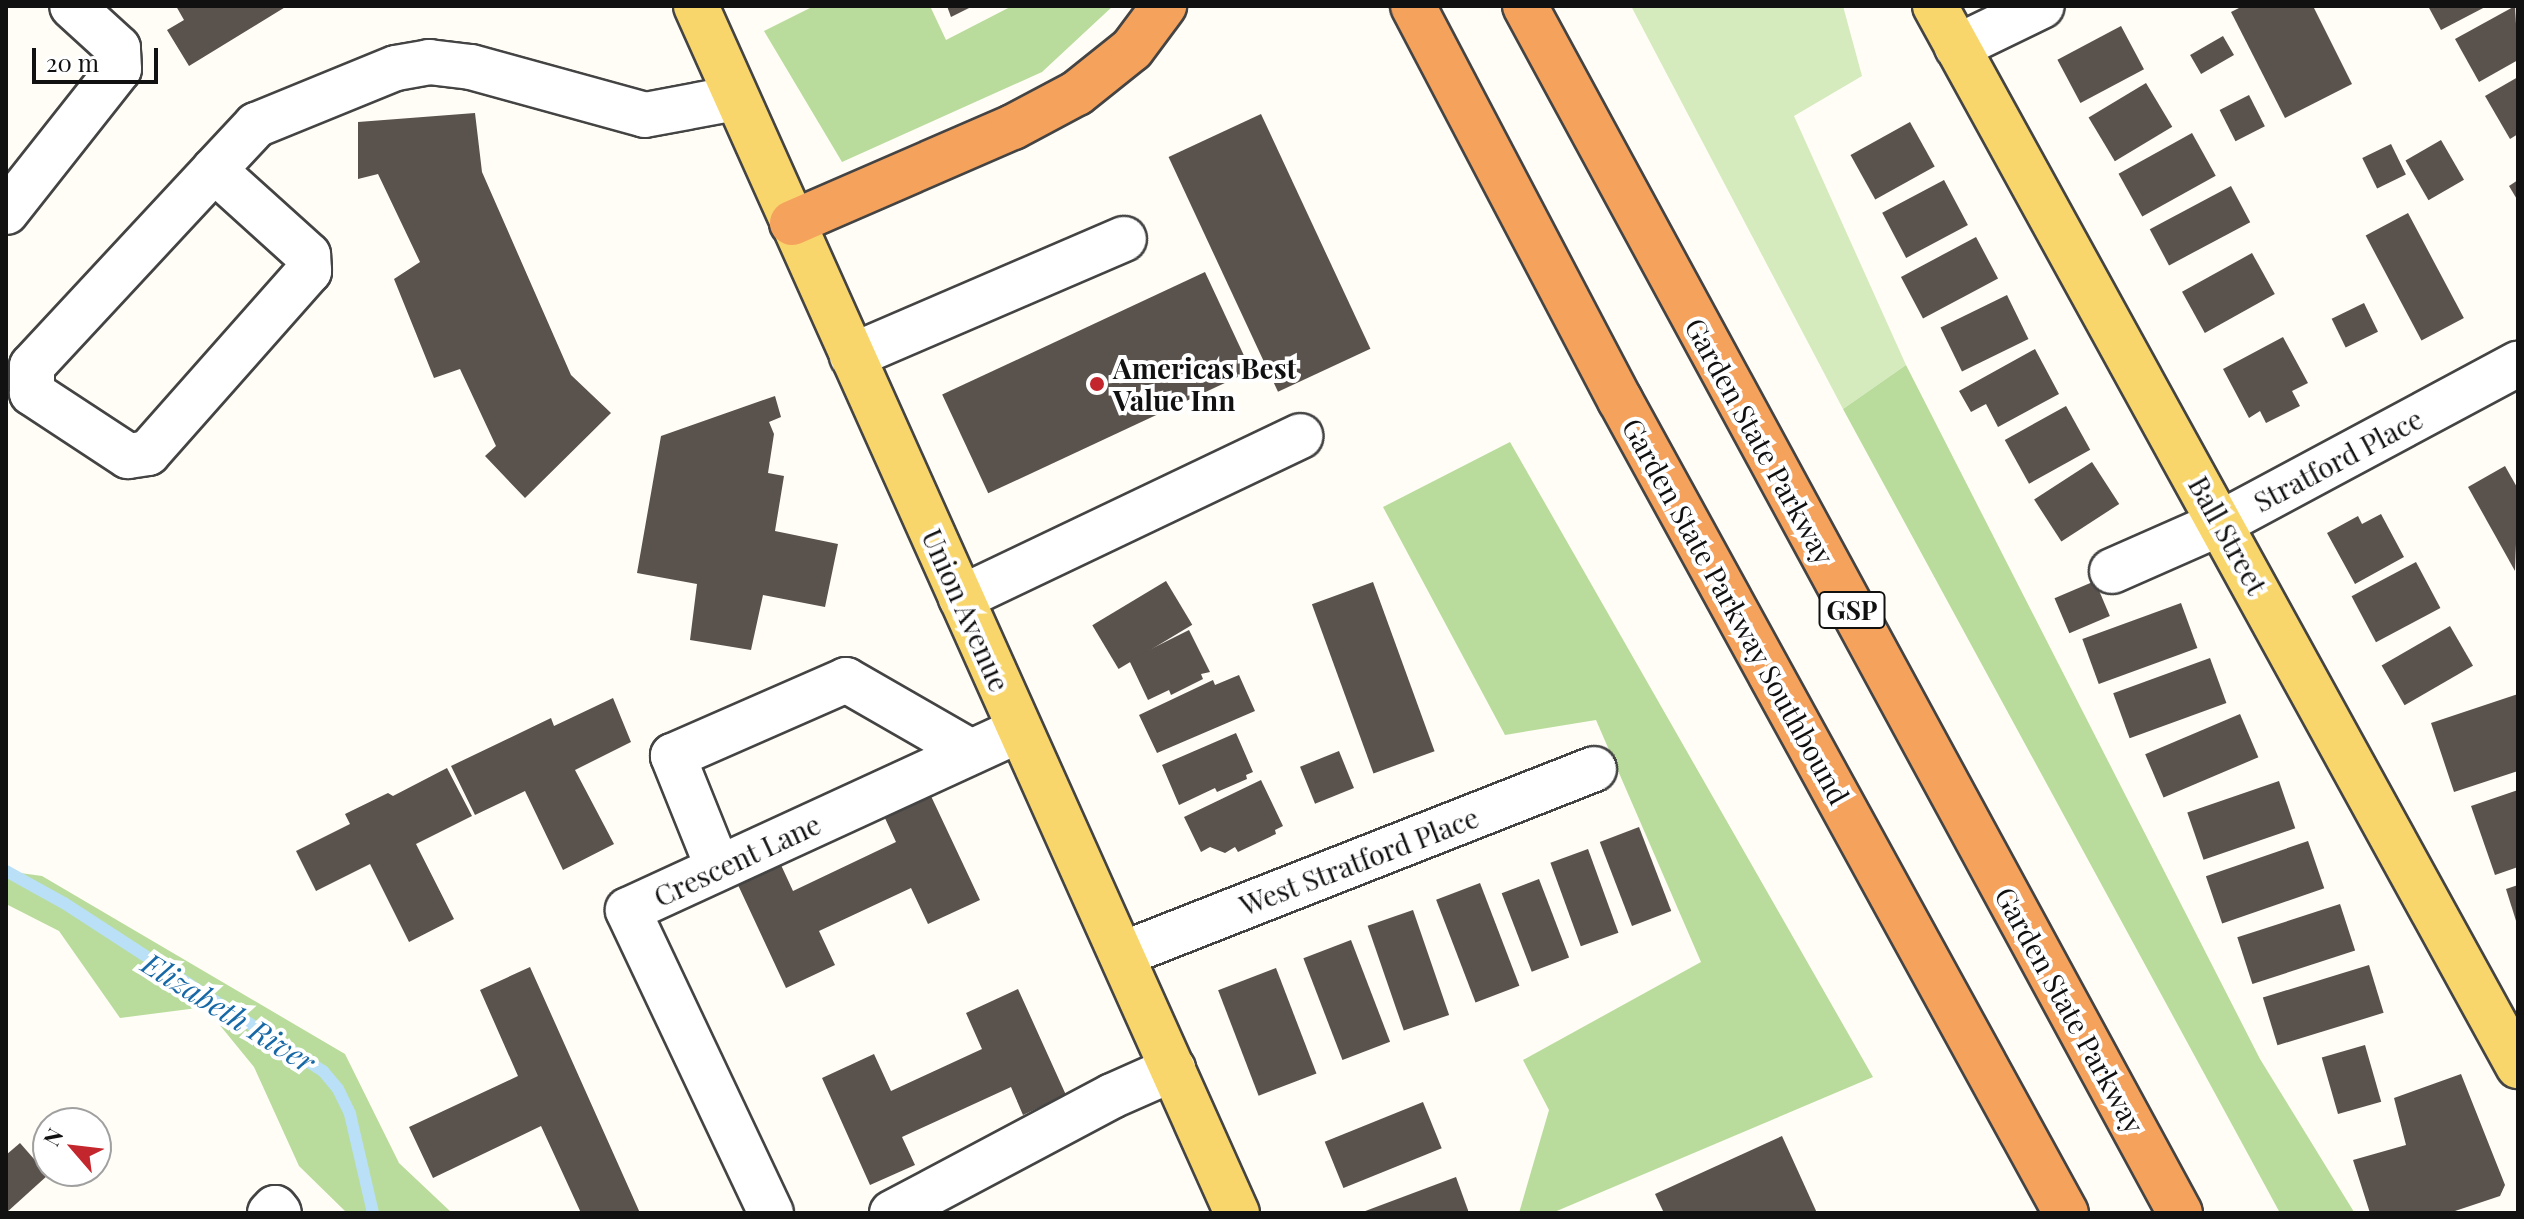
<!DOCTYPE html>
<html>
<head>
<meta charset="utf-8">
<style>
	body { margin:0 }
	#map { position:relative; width:2524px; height:1219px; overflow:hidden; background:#fffdf5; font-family:"Playfair Display",serif }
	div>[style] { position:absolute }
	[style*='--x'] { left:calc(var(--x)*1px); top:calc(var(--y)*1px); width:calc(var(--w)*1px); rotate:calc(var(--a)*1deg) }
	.green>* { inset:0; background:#d5ebbd }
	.forest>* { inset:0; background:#b9dc9c }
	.stream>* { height:12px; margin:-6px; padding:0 6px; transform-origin:6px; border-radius:6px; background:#b9e0f7 }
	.building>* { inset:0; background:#5a524d; transform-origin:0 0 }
	.roads { filter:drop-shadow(2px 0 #444) drop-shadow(-2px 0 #444) drop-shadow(0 2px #444) drop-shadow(0 -2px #444) }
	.minor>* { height:44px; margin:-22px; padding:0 22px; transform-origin:22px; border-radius:22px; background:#fff }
	.major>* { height:44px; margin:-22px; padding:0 22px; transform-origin:22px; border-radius:22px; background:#f9d66b }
	.highway>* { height:44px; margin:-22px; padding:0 22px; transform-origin:22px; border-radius:22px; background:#f5a25d }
	.dots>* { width:22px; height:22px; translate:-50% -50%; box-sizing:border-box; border:4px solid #fff; border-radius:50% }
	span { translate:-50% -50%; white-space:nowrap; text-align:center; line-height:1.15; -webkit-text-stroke:8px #fff; paint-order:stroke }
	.shield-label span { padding:2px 6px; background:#fff; border:2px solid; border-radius:6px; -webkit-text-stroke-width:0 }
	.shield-label { font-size:26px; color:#111; font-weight:700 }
	.poi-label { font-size:28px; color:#111; font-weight:700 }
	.left { translate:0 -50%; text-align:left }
	.street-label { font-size:28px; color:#111 }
	.water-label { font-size:30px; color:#1768a6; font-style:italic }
	.frame { position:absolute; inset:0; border:8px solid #111; pointer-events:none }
	.north { position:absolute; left:32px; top:1107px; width:80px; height:80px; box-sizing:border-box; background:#fff; border:2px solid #a0a0a0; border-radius:50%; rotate:298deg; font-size:22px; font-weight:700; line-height:32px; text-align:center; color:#111 }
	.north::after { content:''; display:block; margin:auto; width:28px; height:36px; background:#c4262e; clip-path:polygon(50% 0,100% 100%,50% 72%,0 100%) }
	.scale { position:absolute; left:32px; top:48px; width:126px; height:36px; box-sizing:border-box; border:4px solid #111; border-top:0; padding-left:10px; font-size:24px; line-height:28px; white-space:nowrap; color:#111; -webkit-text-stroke:6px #fff; paint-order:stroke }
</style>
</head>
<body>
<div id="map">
	<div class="green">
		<div style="clip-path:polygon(1631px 6px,1843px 6px,1862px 76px,1794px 116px,1906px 365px,1843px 409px)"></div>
	</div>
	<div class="forest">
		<div style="clip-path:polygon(814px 6px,930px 6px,946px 40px,1012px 6px,1113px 6px,1042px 72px,842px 162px,764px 31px)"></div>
		<div style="clip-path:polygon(1906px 365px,2260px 1059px,2354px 1212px,2280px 1213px,1843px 409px)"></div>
		<div style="clip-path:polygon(1510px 442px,1873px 1077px,1552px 1213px,1519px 1213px,1549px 1110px,1523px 1060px,1701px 962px,1596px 720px,1505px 735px,1383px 507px)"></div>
		<div style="clip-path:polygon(6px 871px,42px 876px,345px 1054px,399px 1163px,452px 1213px,347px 1213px,299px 1166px,254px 1067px,205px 1007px,120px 1018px,59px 931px,6px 904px)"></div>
	</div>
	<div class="stream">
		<div style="--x:6;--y:871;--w:66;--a:28.9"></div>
		<div style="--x:64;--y:903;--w:309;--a:33"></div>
		<div style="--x:323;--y:1071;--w:23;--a:50"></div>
		<div style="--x:338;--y:1089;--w:28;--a:64"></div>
		<div style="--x:350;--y:1114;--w:102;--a:76.9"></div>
	</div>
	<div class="building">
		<div style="clip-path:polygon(176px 6px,287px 6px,189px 66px,167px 30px,184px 20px)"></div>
		<div style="clip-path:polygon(947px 6px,973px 6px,951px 17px)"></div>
		<div style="clip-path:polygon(2243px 6px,2313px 6px,2352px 84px,2285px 118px,2231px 12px)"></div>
		<div style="clip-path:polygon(2428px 6px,2487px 6px,2441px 30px)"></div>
		<div style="clip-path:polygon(2515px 6px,2518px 60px,2479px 82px,2455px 39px)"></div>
		<div style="left:2121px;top:26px;width:49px;height:72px;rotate:62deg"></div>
		<div style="left:2223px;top:36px;width:22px;height:38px;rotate:60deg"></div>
		<div style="clip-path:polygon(2518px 77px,2518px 134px,2510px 139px,2485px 96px)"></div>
		<div style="left:2146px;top:83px;width:51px;height:67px;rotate:59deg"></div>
		<div style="left:2249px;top:95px;width:35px;height:33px;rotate:63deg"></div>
		<div style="clip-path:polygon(475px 113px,482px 172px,571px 375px,611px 413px,525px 498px,485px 456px,496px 446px,460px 369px,434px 378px,394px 279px,420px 262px,378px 174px,358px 179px,358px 122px)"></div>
		<div style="left:1261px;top:114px;width:259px;height:102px;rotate:65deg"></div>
		<div style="left:1910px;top:122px;width:51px;height:68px;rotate:61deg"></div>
		<div style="left:2192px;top:133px;width:49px;height:84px;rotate:61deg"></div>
		<div style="left:2441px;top:140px;width:46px;height:41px;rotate:60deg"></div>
		<div style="left:2391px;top:144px;width:34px;height:32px;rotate:64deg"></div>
		<div style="left:1944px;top:180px;width:51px;height:70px;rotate:62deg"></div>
		<div style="clip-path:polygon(2518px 180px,2518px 201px,2509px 186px)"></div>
		<div style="left:2231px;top:186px;width:41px;height:92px;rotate:62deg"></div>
		<div style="left:2408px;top:213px;width:119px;height:48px;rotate:62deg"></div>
		<div style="left:1976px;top:237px;width:47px;height:85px;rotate:62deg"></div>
		<div style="left:2252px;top:253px;width:47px;height:80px;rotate:61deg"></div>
		<div style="left:1205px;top:272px;width:109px;height:290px;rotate:65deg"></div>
		<div style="left:2007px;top:295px;width:49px;height:74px;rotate:64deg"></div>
		<div style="left:2364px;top:303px;width:32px;height:36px;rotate:64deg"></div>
		<div style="clip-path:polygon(2283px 337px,2308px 383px,2292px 391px,2300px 406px,2266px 423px,2260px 411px,2249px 418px,2223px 369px)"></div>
		<div style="clip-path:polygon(2035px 349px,2059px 394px,1998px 427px,1986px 404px,1971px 412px,1959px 391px)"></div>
		<div style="clip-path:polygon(775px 396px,781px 417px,769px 422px,774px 434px,768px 473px,784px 476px,775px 531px,838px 544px,825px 607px,763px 595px,751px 650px,690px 640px,697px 584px,637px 573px,661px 436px)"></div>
		<div style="left:2066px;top:406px;width:50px;height:70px;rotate:61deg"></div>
		<div style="left:2092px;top:462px;width:50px;height:69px;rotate:57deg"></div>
		<div style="clip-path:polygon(2505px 466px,2518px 489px,2515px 571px,2468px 487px)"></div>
		<div style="clip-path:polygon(2381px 514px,2404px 557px,2355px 584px,2327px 533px,2358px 516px,2362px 524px)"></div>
		<div style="left:2416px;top:562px;width:52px;height:73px;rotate:62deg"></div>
		<div style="left:1166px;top:581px;width:51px;height:86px;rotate:59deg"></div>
		<div style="left:2095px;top:581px;width:38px;height:44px;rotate:67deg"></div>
		<div style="left:1373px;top:582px;width:180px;height:65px;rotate:70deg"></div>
		<div style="left:2181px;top:603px;width:48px;height:105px;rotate:70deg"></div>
		<div style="left:2450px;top:626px;width:46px;height:79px;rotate:60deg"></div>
		<div style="clip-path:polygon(1189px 630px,1210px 672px,1201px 674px,1203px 679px,1171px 695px,1169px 690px,1148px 700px,1129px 660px)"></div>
		<div style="left:2210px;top:658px;width:48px;height:103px;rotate:70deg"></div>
		<div style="clip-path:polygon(1239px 675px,1255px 711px,1157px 753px,1139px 715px,1213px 680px,1215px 685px)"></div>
		<div style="clip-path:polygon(2518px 694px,2518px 771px,2454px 792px,2431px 723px)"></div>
		<div style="clip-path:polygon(613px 698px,631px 742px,575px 770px,614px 844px,563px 870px,525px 791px,475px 815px,451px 766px,551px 718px,554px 726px)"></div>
		<div style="left:2240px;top:714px;width:47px;height:103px;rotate:67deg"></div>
		<div style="clip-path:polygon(1236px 733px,1253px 772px,1246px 775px,1247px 779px,1217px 792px,1215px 788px,1179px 805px,1162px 765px)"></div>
		<div style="left:1339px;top:751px;width:40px;height:42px;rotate:68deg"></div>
		<div style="clip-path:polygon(447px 768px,472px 816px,416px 844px,454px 919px,409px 942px,370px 864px,316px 891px,296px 851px,350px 824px,345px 814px,388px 793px,393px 796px)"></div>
		<div style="clip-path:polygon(1261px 780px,1283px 826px,1275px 830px,1276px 834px,1238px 852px,1235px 847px,1225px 853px,1210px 847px,1201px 852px,1184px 817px)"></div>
		<div style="left:2279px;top:781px;width:50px;height:97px;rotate:71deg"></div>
		<div style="clip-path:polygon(2518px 790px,2518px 867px,2495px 875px,2471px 806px)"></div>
		<div style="clip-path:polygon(930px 794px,980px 900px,928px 924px,911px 888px,819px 931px,835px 965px,786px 988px,738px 885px,781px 865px,793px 891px,896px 842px,884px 816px)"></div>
		<div style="left:1639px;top:827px;width:90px;height:42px;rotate:69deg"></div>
		<div style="left:2308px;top:841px;width:50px;height:108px;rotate:71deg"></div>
		<div style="left:1588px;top:849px;width:89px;height:40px;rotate:70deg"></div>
		<div style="left:1539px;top:879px;width:84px;height:40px;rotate:69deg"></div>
		<div style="left:1480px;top:883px;width:110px;height:47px;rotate:69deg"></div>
		<div style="clip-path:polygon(2518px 885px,2518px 924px,2517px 924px,2506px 889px)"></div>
		<div style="left:2340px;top:904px;width:49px;height:108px;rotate:72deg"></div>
		<div style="left:1413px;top:910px;width:111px;height:48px;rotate:71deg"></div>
		<div style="left:1351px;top:940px;width:109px;height:51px;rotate:69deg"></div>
		<div style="left:2369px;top:965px;width:50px;height:111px;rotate:73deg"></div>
		<div style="clip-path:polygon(530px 967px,640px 1213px,581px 1213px,541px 1126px,433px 1178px,409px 1127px,518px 1076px,480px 990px)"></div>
		<div style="left:1276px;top:968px;width:113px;height:62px;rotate:69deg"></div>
		<div style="clip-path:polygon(1018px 989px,1066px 1095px,1023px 1115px,1011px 1087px,902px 1137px,915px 1165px,870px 1185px,822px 1078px,874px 1054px,891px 1091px,982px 1049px,966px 1013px)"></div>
		<div style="left:2365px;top:1045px;width:59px;height:45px;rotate:74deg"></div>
		<div style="clip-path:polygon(2461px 1074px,2505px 1185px,2500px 1196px,2449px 1213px,2370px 1213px,2353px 1160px,2406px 1145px,2394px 1098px)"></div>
		<div style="left:1423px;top:1102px;width:50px;height:106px;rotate:68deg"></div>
		<div style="clip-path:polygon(1782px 1136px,1817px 1213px,1664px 1213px,1655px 1194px)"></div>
		<div style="clip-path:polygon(20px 1143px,48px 1175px,6px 1213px,6px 1155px)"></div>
		<div style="clip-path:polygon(1456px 1177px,1469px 1213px,1360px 1213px)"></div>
	</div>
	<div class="roads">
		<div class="minor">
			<div style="--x:1957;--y:47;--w:94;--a:-25.8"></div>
			<div style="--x:214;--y:170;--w:127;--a:42.1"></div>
			<div style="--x:308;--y:255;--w:16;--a:86"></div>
			<div style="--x:309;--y:271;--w:243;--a:131.5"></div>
			<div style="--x:148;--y:453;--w:20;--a:171"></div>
			<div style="--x:128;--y:456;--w:115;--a:-146.7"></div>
			<div style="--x:32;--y:393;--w:27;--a:-90"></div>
			<div style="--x:32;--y:366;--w:267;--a:-47.1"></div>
			<div style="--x:214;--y:170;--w:62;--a:-47"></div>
			<div style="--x:256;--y:125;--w:151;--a:-22.2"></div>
			<div style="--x:396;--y:68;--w:34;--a:-10"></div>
			<div style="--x:429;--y:62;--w:42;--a:6.8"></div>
			<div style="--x:471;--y:67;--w:180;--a:15.4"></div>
			<div style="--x:645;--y:115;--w:93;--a:-10.6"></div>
			<div style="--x:6;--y:212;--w:182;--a:-51.7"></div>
			<div style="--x:119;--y:69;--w:21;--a:-93"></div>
			<div style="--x:118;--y:48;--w:62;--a:-137.6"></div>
			<div style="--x:852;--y:356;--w:296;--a:-23.3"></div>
			<div style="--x:2112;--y:571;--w:119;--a:-23.8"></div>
			<div style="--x:2221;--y:523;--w:337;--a:-28.2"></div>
			<div style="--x:961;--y:598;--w:376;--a:-25.5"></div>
			<div style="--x:718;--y:868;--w:121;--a:-111.9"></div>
			<div style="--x:673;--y:756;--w:189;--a:-23.7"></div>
			<div style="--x:846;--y:680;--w:144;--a:29.9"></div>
			<div style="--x:1123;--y:954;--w:506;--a:-21.44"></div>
			<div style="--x:270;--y:1213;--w:7;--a:-45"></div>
			<div style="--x:275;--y:1208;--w:6;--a:51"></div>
			<div style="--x:771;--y:1213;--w:335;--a:-115.3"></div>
			<div style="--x:628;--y:910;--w:431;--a:-24.7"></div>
			<div style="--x:892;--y:1213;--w:249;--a:-28"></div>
			<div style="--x:1112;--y:1096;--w:67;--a:-23.9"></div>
		</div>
		<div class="major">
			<div style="--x:696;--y:6;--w:1323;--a:65.86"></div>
			<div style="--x:1935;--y:6;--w:1210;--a:61.19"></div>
		</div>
		<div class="highway">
			<div style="--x:1413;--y:6;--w:445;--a:62.3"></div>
			<div style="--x:1620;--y:400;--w:927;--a:61.25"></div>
			<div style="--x:1525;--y:6;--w:1373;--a:61.51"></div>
			<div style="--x:792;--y:223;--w:241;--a:-23.5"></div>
			<div style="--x:1013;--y:127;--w:72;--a:-28"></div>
			<div style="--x:1077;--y:93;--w:70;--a:-38.7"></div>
			<div style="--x:1132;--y:49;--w:54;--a:-53.3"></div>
		</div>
	</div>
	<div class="dots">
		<div style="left:1097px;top:384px;background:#c4262e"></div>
	</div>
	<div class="shield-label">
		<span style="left:1852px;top:610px">GSP</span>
	</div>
	<div class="poi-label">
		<span class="left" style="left:1113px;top:384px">Americas Best<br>Value Inn</span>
	</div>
	<div class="street-label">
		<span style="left:1760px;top:441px;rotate:61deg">Garden State Parkway</span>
		<span style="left:2338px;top:460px;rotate:-28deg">Stratford Place</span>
		<span style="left:2228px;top:535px;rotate:61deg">Ball Street</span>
		<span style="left:966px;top:610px;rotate:66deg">Union Avenue</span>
		<span style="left:1736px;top:611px;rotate:61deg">Garden State Parkway Southbound</span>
		<span style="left:737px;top:860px;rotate:-25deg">Crescent Lane</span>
		<span style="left:1359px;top:861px;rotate:-21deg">West Stratford Place</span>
		<span style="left:2070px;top:1010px;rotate:61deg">Garden State Parkway</span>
	</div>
	<div class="water-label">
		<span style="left:229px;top:1012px;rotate:32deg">Elizabeth River</span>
	</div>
	<div class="frame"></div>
	<div class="north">N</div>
	<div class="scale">20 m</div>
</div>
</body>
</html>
